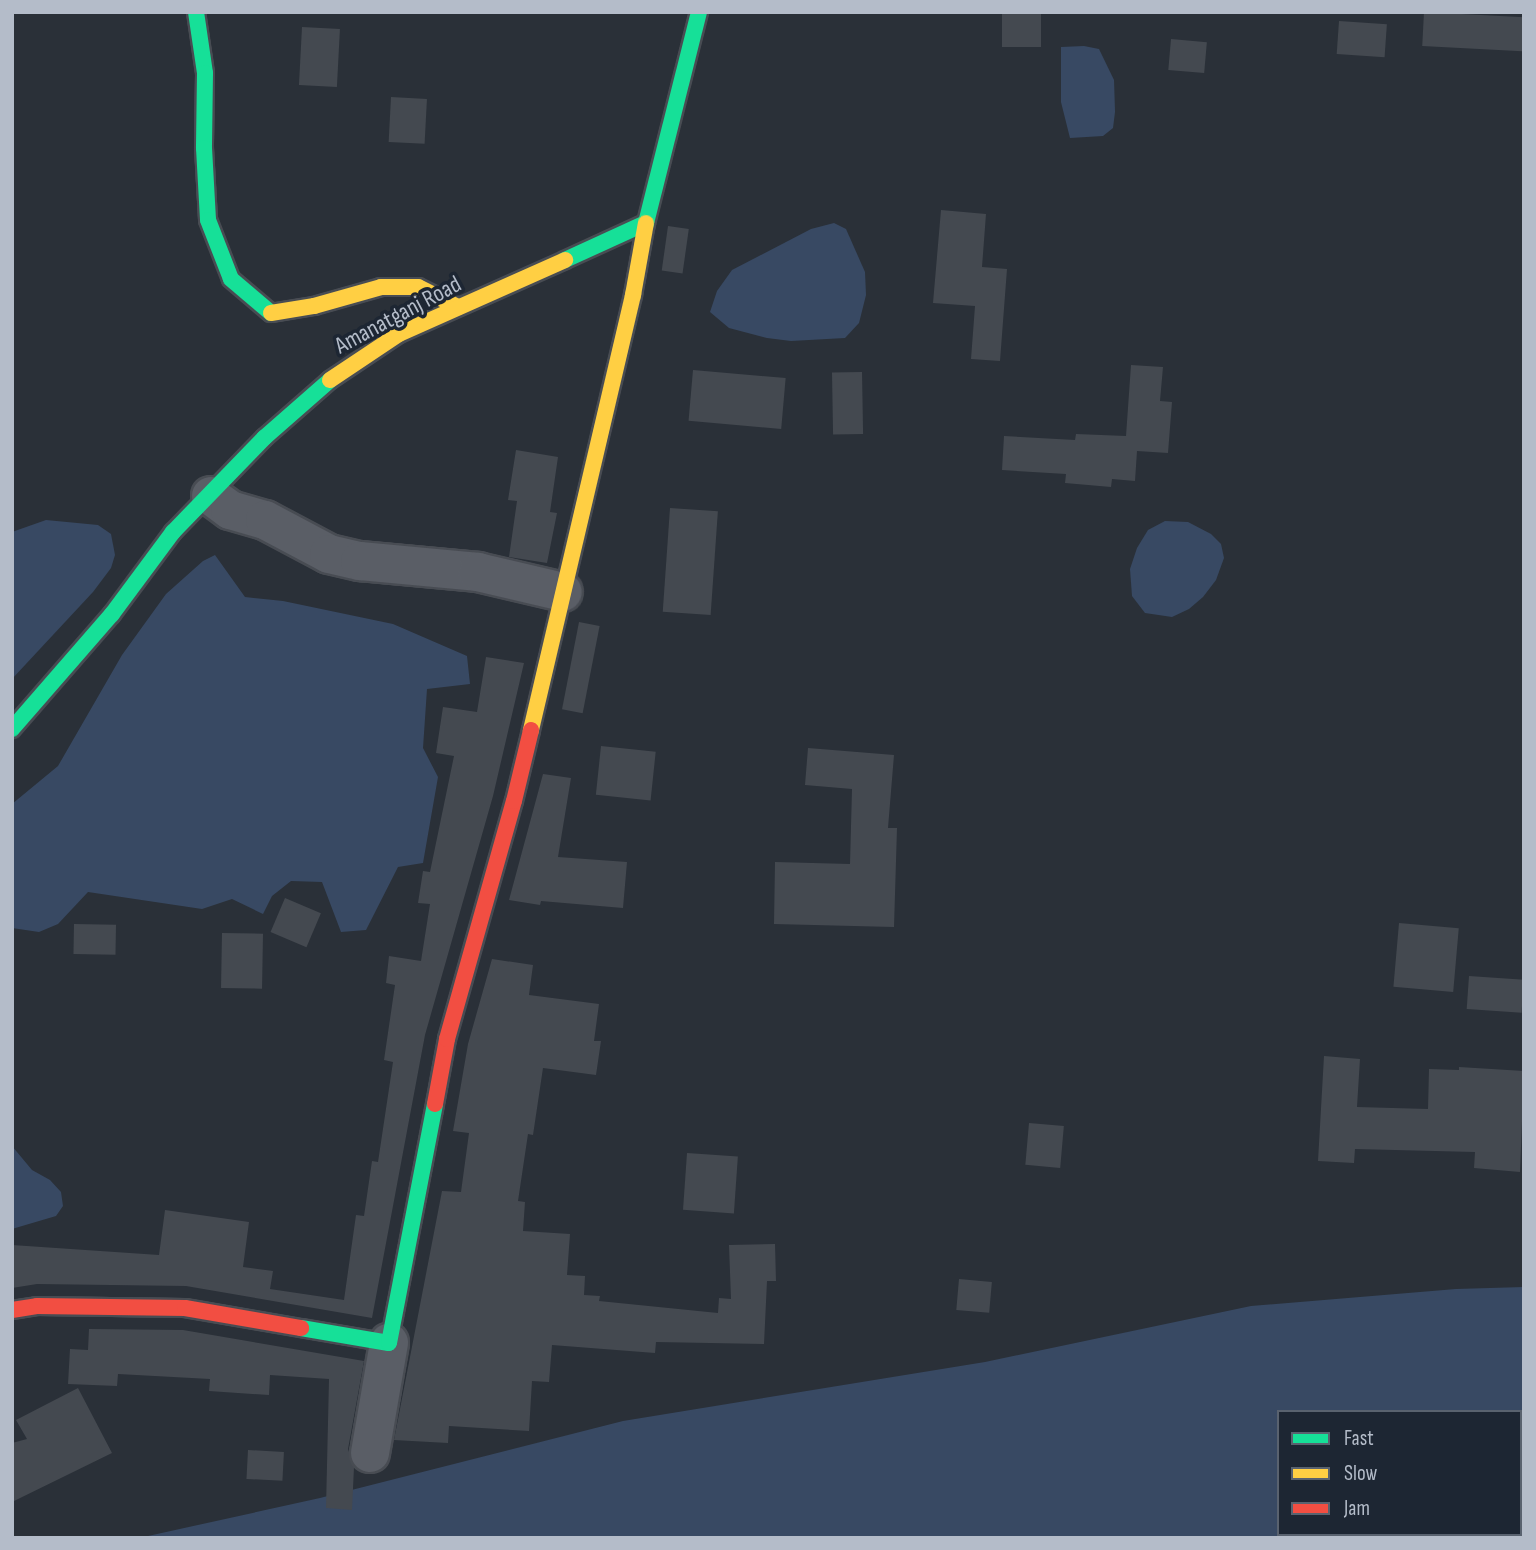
<!DOCTYPE html>
<html>
<head>
<meta charset="utf-8">
<style>
	body { margin:0 }
	#map { position:relative; width:1536px; height:1550px; overflow:hidden; background:#2a3038; font-family:"Sofia Sans Condensed",sans-serif }
	div>[style] { position:absolute }
	[style*='--x'] { left:calc(var(--x)*1px); top:calc(var(--y)*1px); width:calc(var(--w)*1px); rotate:calc(var(--a)*1deg) }
	.water>* { inset:0; background:#384963 }
	.building>* { inset:0; background:#444950; transform-origin:0 0 }
	.roads { filter:drop-shadow(2px 0 #484c53) drop-shadow(-2px 0 #484c53) drop-shadow(0 2px #484c53) drop-shadow(0 -2px #484c53) }
	.street>* { height:38px; margin:-19px; padding:0 19px; transform-origin:19px; border-radius:19px; background:#5a5e66 }
	.fast>* { height:16px; margin:-8px; padding:0 8px; transform-origin:8px; border-radius:8px; background:#16e098 }
	.slow>* { height:16px; margin:-8px; padding:0 8px; transform-origin:8px; border-radius:8px; background:#ffcf43 }
	.jam>* { height:16px; margin:-8px; padding:0 8px; transform-origin:8px; border-radius:8px; background:#f24e42 }
	span { translate:-50% -50%; white-space:nowrap; text-align:center; line-height:1.15; -webkit-text-stroke:7px #1d2633; paint-order:stroke }
	.street-label { font-size:24px; color:#b4bcc9 }
	.frame { position:absolute; inset:0; border:14px solid #b4bcc9; pointer-events:none }
	.legend { position:absolute; left:1277px; top:1410px; width:245px; height:126px; box-sizing:border-box; background:#1d2633; border:2px solid #59626f; margin:0; padding:9px 12px; list-style:none; font-size:21px; color:#b4bcc9 }
	.legend li { display:flex; align-items:center; gap:14px; height:35px }
	.legend b { width:35px; border:2px solid #59626f }
</style>
</head>
<body>
<div id="map">
	<div class="water">
		<div style="clip-path:polygon(1084px 46px,1099px 49px,1114px 80px,1115px 112px,1113px 128px,1103px 136px,1070px 138px,1061px 102px,1061px 47px)"></div>
		<div style="clip-path:polygon(834px 223px,846px 229px,865px 272px,866px 295px,859px 323px,845px 338px,791px 341px,767px 338px,729px 328px,710px 312px,717px 291px,732px 270px,811px 229px)"></div>
		<div style="clip-path:polygon(46px 520px,98px 525px,111px 534px,115px 555px,111px 568px,93px 592px,12px 679px,12px 532px)"></div>
		<div style="clip-path:polygon(1165px 521px,1188px 522px,1211px 534px,1221px 544px,1224px 558px,1216px 580px,1203px 597px,1189px 609px,1172px 617px,1145px 613px,1132px 596px,1130px 569px,1137px 548px,1148px 530px)"></div>
		<div style="clip-path:polygon(215px 555px,245px 597px,283px 601px,393px 624px,467px 656px,470px 684px,427px 689px,423px 748px,438px 777px,423px 863px,398px 867px,366px 930px,341px 932px,322px 882px,291px 881px,272px 896px,263px 914px,232px 899px,202px 909px,88px 892px,58px 924px,39px 932px,12px 928px,12px 804px,58px 766px,122px 655px,166px 594px,203px 561px)"></div>
		<div style="clip-path:polygon(12px 1146px,32px 1170px,50px 1180px,61px 1192px,63px 1206px,56px 1216px,12px 1229px)"></div>
		<div style="clip-path:polygon(evenodd,1524px 1287px,1524px 1538px,139px 1538px,320px 1498px,623px 1421px,985px 1362px,1251px 1306px,1456px 1289px,1524px 1287px,1279px 1412px,1520px 1412px,1520px 1534px,1279px 1534px,1279px 1412px)"></div>
	</div>
	<div class="building">
		<div style="left:1002px;top:12px;width:39px;height:35px"></div>
		<div style="left:1424px;top:12px;width:100px;height:34px;rotate:3deg"></div>
		<div style="left:1339px;top:21px;width:48px;height:33px;rotate:4deg"></div>
		<div style="left:302px;top:27px;width:38px;height:58px;rotate:3deg"></div>
		<div style="left:1171px;top:39px;width:36px;height:31px;rotate:5deg"></div>
		<div style="left:391px;top:97px;width:36px;height:45px;rotate:3deg"></div>
		<div style="clip-path:polygon(941px 210px,986px 214px,982px 267px,1007px 269px,1000px 361px,971px 359px,975px 306px,933px 303px)"></div>
		<div style="left:668px;top:226px;width:21px;height:45px;rotate:8deg"></div>
		<div style="clip-path:polygon(1131px 365px,1163px 367px,1160px 401px,1172px 402px,1168px 453px,1137px 451px,1135px 481px,1112px 479px,1111px 487px,1065px 483px,1066px 474px,1002px 470px,1004px 436px,1075px 440px,1076px 434px,1126px 436px)"></div>
		<div style="left:693px;top:370px;width:93px;height:51px;rotate:5deg"></div>
		<div style="left:862px;top:372px;width:62px;height:30px;rotate:89deg"></div>
		<div style="clip-path:polygon(516px 450px,558px 457px,550px 512px,557px 513px,547px 563px,509px 557px,517px 501px,508px 500px)"></div>
		<div style="left:670px;top:508px;width:48px;height:104px;rotate:4deg"></div>
		<div style="left:579px;top:622px;width:21px;height:89px;rotate:11deg"></div>
		<div style="clip-path:polygon(486px 657px,524px 663px,493px 796px,425px 1035px,372px 1318px,186px 1286px,37px 1284px,12px 1288px,12px 1245px,159px 1255px,165px 1210px,249px 1222px,243px 1267px,273px 1271px,270px 1289px,344px 1300px,356px 1215px,364px 1216px,372px 1161px,378px 1162px,393px 1062px,384px 1060px,395px 985px,386px 983px,389px 956px,421px 961px,430px 904px,418px 903px,423px 871px,430px 872px,454px 756px,436px 753px,443px 707px,477px 712px)"></div>
		<div style="left:601px;top:746px;width:55px;height:49px;rotate:6deg"></div>
		<div style="clip-path:polygon(808px 748px,894px 755px,888px 828px,897px 828px,894px 927px,774px 924px,775px 862px,850px 864px,852px 789px,805px 785px)"></div>
		<div style="clip-path:polygon(543px 774px,571px 778px,558px 857px,627px 862px,623px 908px,541px 901px,540px 905px,509px 900px)"></div>
		<div style="left:285px;top:898px;width:39px;height:37px;rotate:23deg"></div>
		<div style="left:1399px;top:923px;width:60px;height:64px;rotate:5deg"></div>
		<div style="left:74px;top:924px;width:42px;height:30px;rotate:1deg"></div>
		<div style="left:222px;top:933px;width:41px;height:55px;rotate:1deg"></div>
		<div style="clip-path:polygon(492px 959px,533px 965px,529px 995px,599px 1004px,594px 1041px,601px 1041px,596px 1075px,543px 1068px,533px 1135px,528px 1134px,518px 1201px,525px 1202px,523px 1231px,570px 1234px,567px 1275px,585px 1276px,584px 1295px,600px 1296px,599px 1301px,718px 1313px,719px 1298px,731px 1299px,729px 1245px,775px 1244px,776px 1281px,767px 1281px,764px 1344px,656px 1342px,655px 1353px,552px 1345px,549px 1382px,532px 1381px,529px 1431px,449px 1426px,448px 1443px,394px 1440px,442px 1191px,461px 1192px,469px 1133px,453px 1131px,468px 1044px)"></div>
		<div style="left:1469px;top:976px;width:55px;height:33px;rotate:4deg"></div>
		<div style="clip-path:polygon(1324px 1056px,1360px 1059px,1357px 1107px,1428px 1109px,1429px 1069px,1459px 1070px,1459px 1067px,1524px 1071px,1520px 1172px,1474px 1168px,1475px 1152px,1355px 1149px,1354px 1163px,1318px 1161px)"></div>
		<div style="left:1029px;top:1123px;width:35px;height:42px;rotate:5deg"></div>
		<div style="left:687px;top:1153px;width:51px;height:57px;rotate:4deg"></div>
		<div style="left:959px;top:1279px;width:33px;height:31px;rotate:5deg"></div>
		<div style="clip-path:polygon(89px 1329px,183px 1330px,364px 1361px,348px 1449px,354px 1467px,352px 1510px,326px 1508px,329px 1379px,270px 1375px,269px 1395px,209px 1391px,210px 1379px,118px 1374px,117px 1386px,68px 1384px,70px 1349px,88px 1350px)"></div>
		<div style="clip-path:polygon(78px 1388px,112px 1453px,12px 1502px,12px 1443px,27px 1439px,16px 1420px)"></div>
		<div style="left:248px;top:1450px;width:36px;height:29px;rotate:3deg"></div>
	</div>
	<div class="roads">
		<div class="street">
			<div style="--x:211;--y:496;--w:24;--a:36"></div>
			<div style="--x:230;--y:510;--w:36;--a:16"></div>
			<div style="--x:265;--y:520;--w:72;--a:28"></div>
			<div style="--x:329;--y:554;--w:32;--a:13"></div>
			<div style="--x:360;--y:561;--w:119;--a:5.3"></div>
			<div style="--x:478;--y:572;--w:87;--a:13.2"></div>
			<div style="--x:370;--y:1453;--w:112;--a:-80.2"></div>
		</div>
		<div class="fast">
			<div style="--x:196;--y:12;--w:62;--a:81.6"></div>
			<div style="--x:205;--y:73;--w:75;--a:90.8"></div>
			<div style="--x:204;--y:148;--w:72;--a:86.8"></div>
			<div style="--x:208;--y:220;--w:63;--a:68.7"></div>
			<div style="--x:231;--y:279;--w:52;--a:40.4"></div>
			<div style="--x:565;--y:260;--w:89;--a:-24.6"></div>
			<div style="--x:646;--y:223;--w:218;--a:-75.9"></div>
			<div style="--x:12;--y:729;--w:152;--a:-49"></div>
			<div style="--x:112;--y:614;--w:102;--a:-53.4"></div>
			<div style="--x:173;--y:532;--w:131;--a:-45.9"></div>
			<div style="--x:264;--y:438;--w:88;--a:-41.3"></div>
			<div style="--x:301;--y:1328;--w:89;--a:9.7"></div>
			<div style="--x:389;--y:1343;--w:243;--a:-79.1"></div>
		</div>
		<div class="slow">
			<div style="--x:271;--y:313;--w:44;--a:-9.2"></div>
			<div style="--x:314;--y:306;--w:70;--a:-15.8"></div>
			<div style="--x:381;--y:287;--w:37;--a:0"></div>
			<div style="--x:418;--y:287;--w:45;--a:26.6"></div>
			<div style="--x:330;--y:380;--w:83;--a:-33.7"></div>
			<div style="--x:399;--y:334;--w:182;--a:-24"></div>
			<div style="--x:531;--y:730;--w:447;--a:-76.8"></div>
			<div style="--x:633;--y:295;--w:73;--a:-79.8"></div>
		</div>
		<div class="jam">
			<div style="--x:435;--y:1104;--w:66;--a:-79.5"></div>
			<div style="--x:447;--y:1039;--w:247;--a:-74.3"></div>
			<div style="--x:514;--y:801;--w:73;--a:-76.5"></div>
			<div style="--x:12;--y:1310;--w:25;--a:-9"></div>
			<div style="--x:37;--y:1306;--w:148;--a:0.8"></div>
			<div style="--x:185;--y:1308;--w:118;--a:9.8"></div>
		</div>
	</div>
	<div class="street-label">
		<span style="left:398px;top:315px;rotate:-28deg">Amanatganj Road</span>
	</div>
	<div class="frame"></div>
	<ul class="legend">
	<li><b style="height:9px;background:#16e098"></b>Fast</li>
	<li><b style="height:9px;background:#ffcf43"></b>Slow</li>
	<li><b style="height:9px;background:#f24e42"></b>Jam</li>
	</ul>
</div>
</body>
</html>
